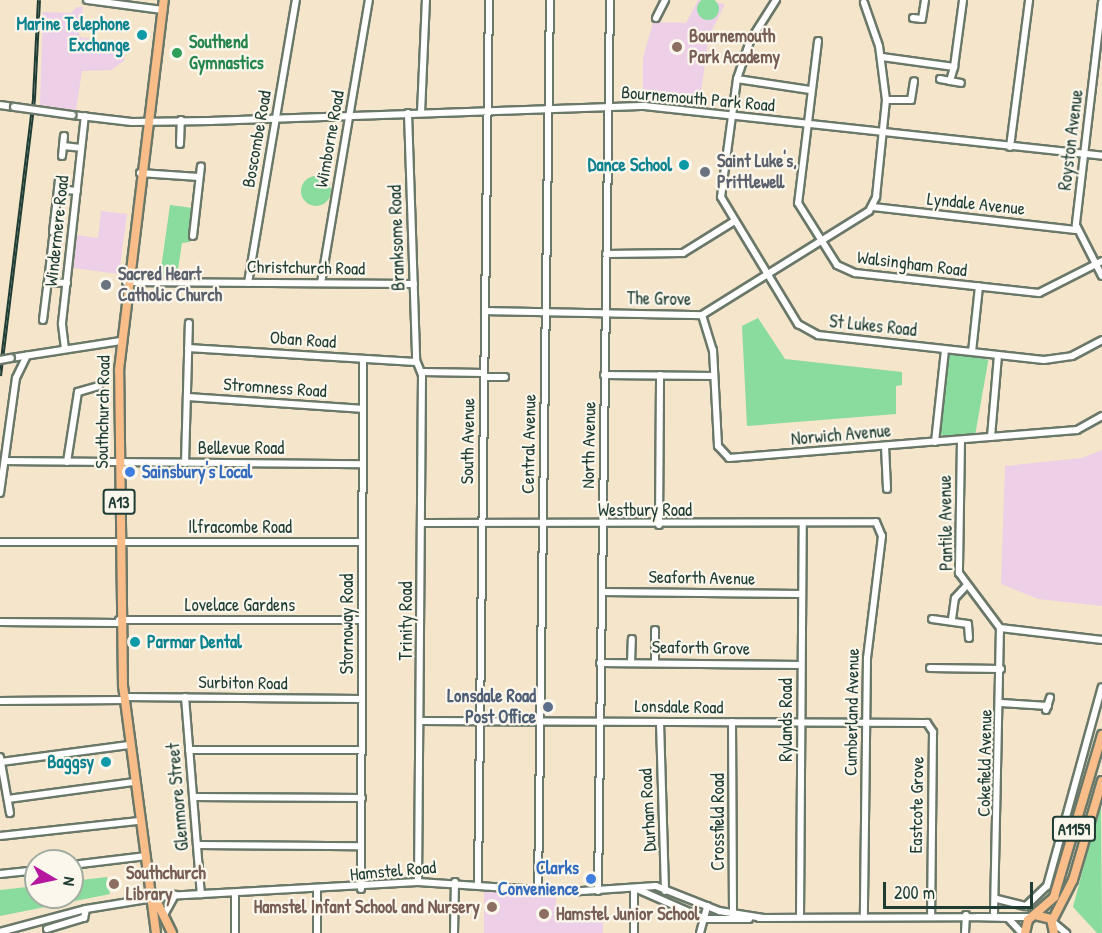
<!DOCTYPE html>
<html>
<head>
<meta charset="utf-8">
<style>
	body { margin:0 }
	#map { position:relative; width:1102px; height:933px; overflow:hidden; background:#f4e5cb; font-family:"Patrick Hand",sans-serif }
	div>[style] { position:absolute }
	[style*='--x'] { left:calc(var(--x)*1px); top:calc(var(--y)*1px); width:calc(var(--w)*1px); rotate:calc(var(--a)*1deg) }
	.built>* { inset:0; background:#edd0e8 }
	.green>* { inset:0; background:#89dc9d; transform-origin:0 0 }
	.round { border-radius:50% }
	.roads { filter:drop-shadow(2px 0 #6a7869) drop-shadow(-2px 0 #6a7869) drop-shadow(0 2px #6a7869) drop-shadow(0 -2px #6a7869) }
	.minor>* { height:6px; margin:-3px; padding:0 3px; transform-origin:3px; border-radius:3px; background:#fff }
	.major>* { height:8px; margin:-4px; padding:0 4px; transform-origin:4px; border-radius:4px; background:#f8bd89 }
	.rail>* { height:4px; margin-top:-2px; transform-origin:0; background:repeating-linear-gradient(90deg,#fbf7ec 0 4.5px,#1f3d34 0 9px); box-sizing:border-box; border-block:2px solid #1f3d34 }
	.bridges { filter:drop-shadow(2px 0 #6a7869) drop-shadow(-2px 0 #6a7869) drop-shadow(0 2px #6a7869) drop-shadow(0 -2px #6a7869) }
	.minor-bridge>* { height:6px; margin:-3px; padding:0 3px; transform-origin:3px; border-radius:3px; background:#fff }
	.dots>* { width:16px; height:16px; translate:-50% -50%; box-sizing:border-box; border:3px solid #fbf7ec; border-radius:50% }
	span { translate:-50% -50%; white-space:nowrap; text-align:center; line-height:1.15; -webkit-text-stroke:4.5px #fbf7ec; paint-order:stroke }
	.shield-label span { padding:2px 4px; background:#fbf7ec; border:2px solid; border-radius:4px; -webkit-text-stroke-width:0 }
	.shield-label { font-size:16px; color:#1f3d34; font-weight:700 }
	.culture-label { font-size:18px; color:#0d838f; font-weight:700 }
	.right { translate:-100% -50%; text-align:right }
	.left { translate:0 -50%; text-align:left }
	.education-label { font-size:18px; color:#785e54; font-weight:700 }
	.leisure-label { font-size:18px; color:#27864d; font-weight:700 }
	.street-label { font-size:18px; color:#1f3d34 }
	.worship-label { font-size:18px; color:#5b616d; font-weight:700 }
	.shop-label { font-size:18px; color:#366cbe; font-weight:700 }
	.service-label { font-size:18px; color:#4e5e75; font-weight:700 }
	.north { position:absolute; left:24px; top:849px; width:60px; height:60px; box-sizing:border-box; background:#fbf7ec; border:2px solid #a3ada2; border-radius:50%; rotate:99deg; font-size:16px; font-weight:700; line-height:24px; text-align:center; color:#1f3d34 }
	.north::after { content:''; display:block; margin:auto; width:21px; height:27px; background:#b5179e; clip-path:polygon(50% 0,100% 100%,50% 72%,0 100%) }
	.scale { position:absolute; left:883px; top:882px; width:150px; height:27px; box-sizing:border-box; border:3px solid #1f3d34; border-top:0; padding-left:8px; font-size:18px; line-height:21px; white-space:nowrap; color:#1f3d34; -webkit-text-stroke:4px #fbf7ec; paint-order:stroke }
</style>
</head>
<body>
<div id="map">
	<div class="built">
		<div style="clip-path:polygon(698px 0,725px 4px,709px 36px,699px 106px,643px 101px,643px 58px,653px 22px,686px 23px)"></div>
		<div style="clip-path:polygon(77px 7px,83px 7px,79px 37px,127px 44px,124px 61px,111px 70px,82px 71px,76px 110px,40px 105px,43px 12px,71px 13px)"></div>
		<div style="clip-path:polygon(101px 211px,127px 214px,119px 274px,73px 268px,77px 235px,98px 238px)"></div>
		<div style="clip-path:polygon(1102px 450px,1102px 606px,1038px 599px,1001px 584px,1005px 466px,1082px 458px)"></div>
		<div style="clip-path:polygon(484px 884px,556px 890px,556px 919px,603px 918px,603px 933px,484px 933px)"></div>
	</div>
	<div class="green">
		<div class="round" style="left:697px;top:-2px;width:22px;height:22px"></div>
		<div class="round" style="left:301px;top:176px;width:30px;height:30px"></div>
		<div style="clip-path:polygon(170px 205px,193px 208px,190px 242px,182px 243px,177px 276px,160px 276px)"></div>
		<div style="clip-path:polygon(758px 318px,785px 359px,902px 372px,902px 385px,896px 386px,896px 414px,747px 426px,742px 326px)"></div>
		<div style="left:950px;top:353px;width:39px;height:82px;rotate:10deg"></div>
		<div style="clip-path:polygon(1101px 801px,1102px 933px,1097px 933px,1073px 907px)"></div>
		<div style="clip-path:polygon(107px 877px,110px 894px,0 916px,0 890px,36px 886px,36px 897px,72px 897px,72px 881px)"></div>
	</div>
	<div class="roads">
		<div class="minor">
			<div style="--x:87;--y:0;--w:77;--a:7.5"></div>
			<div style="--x:776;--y:0;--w:49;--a:122.4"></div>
			<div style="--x:750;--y:41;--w:40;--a:108.9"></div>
			<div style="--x:737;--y:79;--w:119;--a:97.7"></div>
			<div style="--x:721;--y:197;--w:149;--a:58.8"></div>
			<div style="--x:798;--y:324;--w:23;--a:29"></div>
			<div style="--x:818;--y:335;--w:227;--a:6.3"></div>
			<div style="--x:1044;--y:360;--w:28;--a:-8"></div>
			<div style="--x:1072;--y:356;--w:34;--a:-28"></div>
			<div style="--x:1102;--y:2;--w:225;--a:96.7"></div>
			<div style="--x:1076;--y:225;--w:57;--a:63"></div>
			<div style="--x:656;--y:18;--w:20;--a:-63"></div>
			<div style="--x:913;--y:18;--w:9;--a:6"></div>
			<div style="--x:922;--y:19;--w:19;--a:-81"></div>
			<div style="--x:818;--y:41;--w:163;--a:97"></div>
			<div style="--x:798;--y:203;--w:73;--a:57.8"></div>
			<div style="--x:837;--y:265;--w:20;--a:24"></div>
			<div style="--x:855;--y:273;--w:185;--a:6.2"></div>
			<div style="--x:1039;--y:293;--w:71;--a:-26.9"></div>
			<div style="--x:882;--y:57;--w:73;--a:7.9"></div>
			<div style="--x:954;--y:67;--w:68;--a:-82.3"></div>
			<div style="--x:737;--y:79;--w:74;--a:8.6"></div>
			<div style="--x:940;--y:79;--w:10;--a:11"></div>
			<div style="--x:950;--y:81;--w:15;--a:-74"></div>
			<div style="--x:950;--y:81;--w:11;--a:10"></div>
			<div style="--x:886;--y:100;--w:25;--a:0"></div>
			<div style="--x:911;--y:100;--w:19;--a:-81"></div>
			<div style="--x:0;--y:105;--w:14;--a:8"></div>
			<div style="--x:408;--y:113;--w:247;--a:88.1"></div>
			<div style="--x:416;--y:360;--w:16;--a:68"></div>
			<div style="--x:422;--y:375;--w:507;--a:90.45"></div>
			<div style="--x:421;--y:113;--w:113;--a:-87.5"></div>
			<div style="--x:72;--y:115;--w:60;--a:6.7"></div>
			<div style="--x:132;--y:122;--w:80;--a:-0.7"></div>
			<div style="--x:212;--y:121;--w:433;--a:-2"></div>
			<div style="--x:645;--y:106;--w:460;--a:6.2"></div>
			<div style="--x:64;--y:136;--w:10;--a:96"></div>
			<div style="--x:63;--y:146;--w:18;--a:6"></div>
			<div style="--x:180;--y:144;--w:24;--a:-88"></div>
			<div style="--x:1010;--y:147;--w:148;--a:-82.6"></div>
			<div style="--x:62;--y:156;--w:10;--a:-84"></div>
			<div style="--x:140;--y:173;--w:59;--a:3.9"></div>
			<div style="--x:58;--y:189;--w:10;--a:-84"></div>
			<div style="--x:873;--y:207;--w:204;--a:6.5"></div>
			<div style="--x:53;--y:232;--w:43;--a:-83.4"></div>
			<div style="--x:58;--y:189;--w:19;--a:6"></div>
			<div style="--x:193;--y:236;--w:70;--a:-83.5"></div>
			<div style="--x:606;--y:254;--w:77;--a:-0.7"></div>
			<div style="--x:683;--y:253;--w:59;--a:-31.8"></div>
			<div style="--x:48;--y:282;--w:44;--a:-83.5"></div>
			<div style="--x:126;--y:282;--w:288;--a:0.4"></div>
			<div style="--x:248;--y:283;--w:287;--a:-80.4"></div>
			<div style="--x:321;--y:283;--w:287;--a:-80.4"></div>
			<div style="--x:485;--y:311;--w:217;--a:1.1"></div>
			<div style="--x:702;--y:315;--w:197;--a:-31.9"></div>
			<div style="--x:869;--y:211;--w:16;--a:-63"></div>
			<div style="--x:876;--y:197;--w:98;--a:-84.1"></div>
			<div style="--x:886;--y:100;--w:54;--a:-97.4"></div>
			<div style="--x:879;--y:46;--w:46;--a:-109.2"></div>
			<div style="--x:702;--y:315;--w:37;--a:73"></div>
			<div style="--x:713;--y:350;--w:96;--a:87"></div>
			<div style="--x:718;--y:446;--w:16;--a:47"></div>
			<div style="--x:729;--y:458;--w:349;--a:-4.6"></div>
			<div style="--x:1077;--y:430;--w:29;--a:-29"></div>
			<div style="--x:43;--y:320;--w:38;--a:-83"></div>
			<div style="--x:48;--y:282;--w:19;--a:3"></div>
			<div style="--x:188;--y:348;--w:228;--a:3.5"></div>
			<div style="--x:65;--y:349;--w:26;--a:-97"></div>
			<div style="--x:62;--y:323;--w:208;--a:-83.7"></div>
			<div style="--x:972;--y:352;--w:66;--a:-83.9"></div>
			<div style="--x:11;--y:358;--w:111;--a:-8.8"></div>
			<div style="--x:422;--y:372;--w:62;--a:0.9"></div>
			<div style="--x:604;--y:375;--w:110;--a:0.5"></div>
			<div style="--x:484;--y:377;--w:21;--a:0"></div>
			<div style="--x:187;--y:397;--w:175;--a:3.9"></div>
			<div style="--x:991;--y:437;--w:82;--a:-85.1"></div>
			<div style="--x:961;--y:440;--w:133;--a:90.9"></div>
			<div style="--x:959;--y:573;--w:69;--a:53.3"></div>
			<div style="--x:935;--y:442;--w:93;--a:-83.8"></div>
			<div style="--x:885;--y:446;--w:43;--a:87.3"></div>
			<div style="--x:5;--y:461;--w:357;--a:0.5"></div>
			<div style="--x:67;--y:462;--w:71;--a:-81.1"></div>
			<div style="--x:78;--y:392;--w:22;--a:-16"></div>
			<div style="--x:185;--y:463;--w:140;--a:-88.4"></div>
			<div style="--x:0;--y:493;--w:116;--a:-82.1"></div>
			<div style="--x:16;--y:378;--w:25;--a:-64"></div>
			<div style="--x:422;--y:523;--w:454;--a:-0.1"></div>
			<div style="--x:876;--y:522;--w:15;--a:67"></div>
			<div style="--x:882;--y:536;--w:123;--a:97"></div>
			<div style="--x:867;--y:658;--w:256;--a:90.7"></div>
			<div style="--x:659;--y:525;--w:150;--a:-89.6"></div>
			<div style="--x:0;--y:542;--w:362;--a:0"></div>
			<div style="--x:602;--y:592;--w:200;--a:0.6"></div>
			<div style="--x:932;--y:619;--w:36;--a:8"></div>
			<div style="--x:968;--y:624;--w:14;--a:86"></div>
			<div style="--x:952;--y:619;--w:21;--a:-82"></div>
			<div style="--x:955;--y:598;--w:16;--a:-47"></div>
			<div style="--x:119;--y:620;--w:242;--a:0"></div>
			<div style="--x:0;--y:622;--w:119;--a:0.5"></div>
			<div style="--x:1000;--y:628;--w:103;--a:6.7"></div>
			<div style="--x:600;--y:663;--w:201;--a:0.6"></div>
			<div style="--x:631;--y:663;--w:24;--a:-88"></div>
			<div style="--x:655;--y:663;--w:33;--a:-90"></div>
			<div style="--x:930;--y:668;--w:71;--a:0.8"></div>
			<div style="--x:124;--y:697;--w:237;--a:0.5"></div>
			<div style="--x:185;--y:697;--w:198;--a:85.4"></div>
			<div style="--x:0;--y:701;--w:124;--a:-0.5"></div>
			<div style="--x:1001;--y:703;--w:47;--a:3.7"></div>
			<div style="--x:1046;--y:710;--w:13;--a:-72"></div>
			<div style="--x:420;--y:721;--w:507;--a:0.23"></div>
			<div style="--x:927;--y:723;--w:11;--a:56"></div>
			<div style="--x:933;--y:732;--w:182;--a:90.6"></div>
			<div style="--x:660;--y:722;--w:169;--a:88.3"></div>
			<div style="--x:732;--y:722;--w:195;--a:89.7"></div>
			<div style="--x:189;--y:750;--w:172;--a:0"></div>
			<div style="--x:0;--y:757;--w:57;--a:79.9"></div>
			<div style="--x:1;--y:762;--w:129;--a:-7.6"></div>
			<div style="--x:193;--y:797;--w:169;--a:0.3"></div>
			<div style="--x:8;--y:799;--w:126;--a:-7.7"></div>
			<div style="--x:0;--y:836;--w:140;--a:-6.2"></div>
			<div style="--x:198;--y:845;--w:163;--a:0.4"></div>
			<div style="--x:72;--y:865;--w:75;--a:-6.9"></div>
			<div style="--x:0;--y:874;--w:36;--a:-6"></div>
			<div style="--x:478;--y:883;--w:883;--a:-89.29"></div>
			<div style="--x:361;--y:889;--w:530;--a:-89.78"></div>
			<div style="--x:538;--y:889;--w:889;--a:-89.23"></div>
			<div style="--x:634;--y:889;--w:44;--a:90"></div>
			<div style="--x:637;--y:889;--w:74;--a:23.8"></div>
			<div style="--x:705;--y:919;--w:44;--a:0"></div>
			<div style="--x:317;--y:891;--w:42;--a:90"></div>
			<div style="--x:598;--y:891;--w:891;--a:-89.23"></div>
			<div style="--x:235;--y:893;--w:40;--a:90"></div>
			<div style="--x:997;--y:899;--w:30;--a:14"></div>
			<div style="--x:1026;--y:906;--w:29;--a:-44"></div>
			<div style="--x:1047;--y:886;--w:206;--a:-74.6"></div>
			<div style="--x:165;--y:913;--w:21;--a:-61"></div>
			<div style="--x:994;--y:913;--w:285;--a:-88.8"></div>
			<div style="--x:800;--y:917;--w:394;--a:-89.6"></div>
			<div style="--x:978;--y:917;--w:30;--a:2"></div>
			<div style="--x:1008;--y:918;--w:21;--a:47"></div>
			<div style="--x:759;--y:918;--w:271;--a:-0.2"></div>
			<div style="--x:1054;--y:923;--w:16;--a:40"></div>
			<div style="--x:47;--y:929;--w:39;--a:-17"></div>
			<div style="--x:84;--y:918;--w:9;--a:-77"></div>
			<div style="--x:0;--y:932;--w:89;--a:-15"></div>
			<div style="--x:86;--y:909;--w:81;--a:-9.2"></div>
			<div style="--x:166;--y:896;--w:252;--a:-3.2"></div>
			<div style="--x:418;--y:882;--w:149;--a:3.8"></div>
			<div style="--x:567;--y:892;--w:89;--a:-3.9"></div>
			<div style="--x:656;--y:886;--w:68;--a:21.6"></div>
			<div style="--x:719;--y:911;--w:45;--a:9"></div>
			<div style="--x:454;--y:933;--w:51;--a:-88.9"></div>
			<div style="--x:700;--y:933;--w:28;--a:-75"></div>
			<div style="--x:965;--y:933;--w:18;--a:-87"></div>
		</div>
		<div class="major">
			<div style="--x:155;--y:898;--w:39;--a:64"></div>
			<div style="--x:1035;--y:915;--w:16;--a:14"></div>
			<div style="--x:1051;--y:919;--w:14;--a:78"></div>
			<div style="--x:1052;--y:921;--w:46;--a:-62.9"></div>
			<div style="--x:1073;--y:880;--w:103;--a:-73.7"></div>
			<div style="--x:156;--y:933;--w:249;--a:-97.6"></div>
			<div style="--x:123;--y:686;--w:316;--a:-90.7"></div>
			<div style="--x:119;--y:370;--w:373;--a:-83.1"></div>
			<div style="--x:1025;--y:933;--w:13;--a:-77"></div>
			<div style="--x:1028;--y:920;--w:35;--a:-41"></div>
			<div style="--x:1054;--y:897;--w:169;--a:-73.5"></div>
		</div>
	</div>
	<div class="rail">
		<div style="--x:0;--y:376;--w:280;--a:-83"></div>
		<div style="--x:34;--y:98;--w:98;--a:-87.1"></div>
	</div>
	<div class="bridges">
		<div class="minor-bridge">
			<div style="--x:14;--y:107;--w:59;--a:7.9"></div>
			<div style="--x:0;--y:360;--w:11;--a:-10"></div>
		</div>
	</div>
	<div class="dots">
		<div style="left:142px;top:35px;background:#0f9aa8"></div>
		<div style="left:677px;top:47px;background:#8d6e63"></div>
		<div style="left:177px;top:53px;background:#2e9e5b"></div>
		<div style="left:684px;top:165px;background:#0f9aa8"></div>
		<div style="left:705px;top:172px;background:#6b7280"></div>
		<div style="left:106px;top:285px;background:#6b7280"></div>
		<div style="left:130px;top:472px;background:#3f7fe0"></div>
		<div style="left:135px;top:642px;background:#0f9aa8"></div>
		<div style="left:548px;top:707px;background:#5c6f8a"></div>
		<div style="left:106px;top:762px;background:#0f9aa8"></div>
		<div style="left:591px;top:879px;background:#3f7fe0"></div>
		<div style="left:114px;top:884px;background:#8d6e63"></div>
		<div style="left:492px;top:907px;background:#8d6e63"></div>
		<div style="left:544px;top:914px;background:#8d6e63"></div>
	</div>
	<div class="shield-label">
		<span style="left:119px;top:502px">A13</span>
		<span style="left:1074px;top:829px">A1159</span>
	</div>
	<div class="culture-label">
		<span class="right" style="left:130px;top:35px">Marine Telephone<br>Exchange</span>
		<span class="right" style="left:672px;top:165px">Dance School</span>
		<span class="left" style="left:147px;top:642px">Parmar Dental</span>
		<span class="right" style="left:94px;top:762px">Baggsy</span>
	</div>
	<div class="education-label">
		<span class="left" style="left:689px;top:47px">Bournemouth<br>Park Academy</span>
		<span class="left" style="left:126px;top:884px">Southchurch<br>Library</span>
		<span class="right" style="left:480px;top:907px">Hamstel Infant School and Nursery</span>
		<span class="left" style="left:556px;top:914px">Hamstel Junior School</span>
	</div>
	<div class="leisure-label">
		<span class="left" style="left:189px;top:53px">Southend<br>Gymnastics</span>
	</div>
	<div class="street-label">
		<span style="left:698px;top:99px;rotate:5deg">Bournemouth Park Road</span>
		<span style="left:257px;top:139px;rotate:-80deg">Boscombe Road</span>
		<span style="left:330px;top:139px;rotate:-80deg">Wimborne Road</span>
		<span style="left:1071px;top:140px;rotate:-83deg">Royston Avenue</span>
		<span style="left:976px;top:204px;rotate:6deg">Lyndale Avenue</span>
		<span style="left:57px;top:231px;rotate:-84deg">Windermere Road</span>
		<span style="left:397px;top:238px;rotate:-92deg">Branksome Road</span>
		<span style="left:912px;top:264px;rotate:7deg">Walsingham Road</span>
		<span style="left:306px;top:268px;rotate:1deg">Christchurch Road</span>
		<span style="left:659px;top:299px;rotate:1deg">The Grove</span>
		<span style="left:873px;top:326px;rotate:6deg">St Lukes Road</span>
		<span style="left:303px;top:340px;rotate:4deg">Oban Road</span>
		<span style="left:275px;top:388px;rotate:4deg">Stromness Road</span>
		<span style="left:103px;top:412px;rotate:-89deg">Southchurch Road</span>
		<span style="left:841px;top:435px;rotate:-5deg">Norwich Avenue</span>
		<span style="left:468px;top:441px;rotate:-89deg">South Avenue</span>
		<span style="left:529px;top:444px;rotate:-89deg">Central Avenue</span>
		<span style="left:589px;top:445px;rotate:-89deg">North Avenue</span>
		<span style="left:241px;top:448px">Bellevue Road</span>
		<span style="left:645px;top:510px">Westbury Road</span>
		<span style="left:946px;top:523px;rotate:-91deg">Pantile Avenue</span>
		<span style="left:240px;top:527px">Ilfracombe Road</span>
		<span style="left:702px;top:578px;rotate:1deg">Seaforth Avenue</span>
		<span style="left:240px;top:605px">Lovelace Gardens</span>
		<span style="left:406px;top:621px;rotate:-90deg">Trinity Road</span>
		<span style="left:347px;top:624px;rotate:-90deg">Stornoway Road</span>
		<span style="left:701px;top:648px;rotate:1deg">Seaforth Grove</span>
		<span style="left:243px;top:683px;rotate:1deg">Surbiton Road</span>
		<span style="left:679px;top:707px;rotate:1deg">Lonsdale Road</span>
		<span style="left:852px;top:712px;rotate:-89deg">Cumberland Avenue</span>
		<span style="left:786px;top:720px;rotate:-90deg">Rylands Road</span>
		<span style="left:985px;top:763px;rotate:-89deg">Cokefield Avenue</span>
		<span style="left:178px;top:797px;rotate:-95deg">Glenmore Street</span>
		<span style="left:917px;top:805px;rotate:-89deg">Eastcote Grove</span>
		<span style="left:648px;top:810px;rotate:-93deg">Durham Road</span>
		<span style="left:718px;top:822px;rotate:-90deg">Crossfield Road</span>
		<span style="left:393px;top:871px;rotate:-5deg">Hamstel Road</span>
	</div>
	<div class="worship-label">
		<span class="left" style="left:717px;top:172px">Saint Luke's,<br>Prittlewell</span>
		<span class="left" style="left:118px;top:285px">Sacred Heart<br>Catholic Church</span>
	</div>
	<div class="shop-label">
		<span class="left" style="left:142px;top:472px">Sainsbury's Local</span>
		<span class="right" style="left:579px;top:879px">Clarks<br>Convenience</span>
	</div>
	<div class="service-label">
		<span class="right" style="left:536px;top:707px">Lonsdale Road<br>Post Office</span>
	</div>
	<div class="north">N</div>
	<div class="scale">200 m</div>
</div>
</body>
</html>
